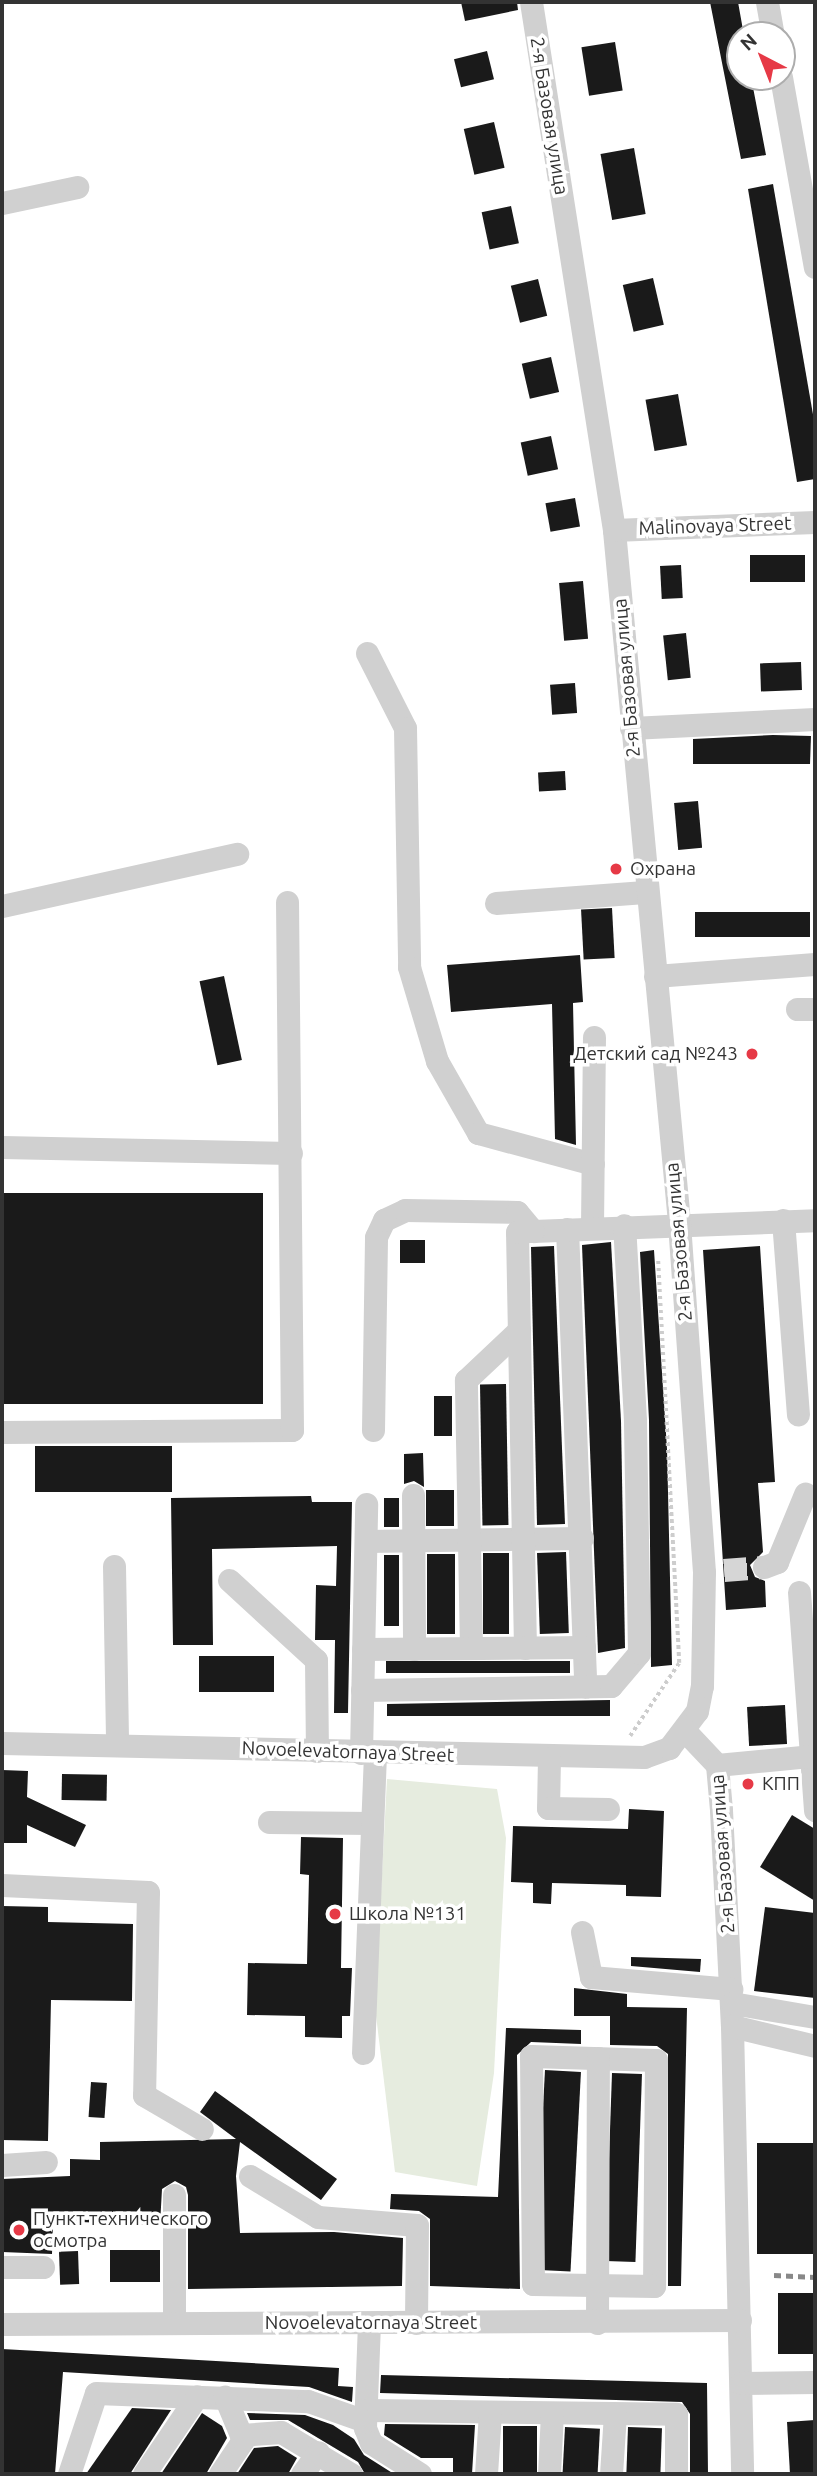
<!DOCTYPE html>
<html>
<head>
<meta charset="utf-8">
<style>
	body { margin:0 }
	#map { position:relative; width:817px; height:2476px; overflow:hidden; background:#fff; font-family:Ubuntu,sans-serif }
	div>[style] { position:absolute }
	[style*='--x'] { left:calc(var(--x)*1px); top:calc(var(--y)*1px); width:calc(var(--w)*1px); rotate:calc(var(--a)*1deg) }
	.green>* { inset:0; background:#e6ecdf }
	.building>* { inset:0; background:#1a1a1a; transform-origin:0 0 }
	.minor-tunnel>* { height:23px; margin-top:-11.5px; transform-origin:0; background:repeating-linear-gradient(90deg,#d6d6d6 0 23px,transparent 0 34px) }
	.path>* { height:3.5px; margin-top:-1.75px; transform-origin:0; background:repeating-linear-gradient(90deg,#cdcdcd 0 3.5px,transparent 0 7px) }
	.minor>* { height:23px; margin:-11.5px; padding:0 11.5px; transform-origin:11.5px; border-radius:11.5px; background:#d0d0d0 }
	.rail>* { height:5px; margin-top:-2.5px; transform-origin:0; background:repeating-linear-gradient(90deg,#888 0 7px,transparent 0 12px) }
	.dots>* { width:19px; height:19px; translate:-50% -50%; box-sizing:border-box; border:4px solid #fff; border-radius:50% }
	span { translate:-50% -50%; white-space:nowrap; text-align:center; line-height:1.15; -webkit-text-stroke:7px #fff; paint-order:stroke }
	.street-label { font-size:19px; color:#333 }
	.poi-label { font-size:19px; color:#333 }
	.left { translate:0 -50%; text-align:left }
	.right { translate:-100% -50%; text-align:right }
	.frame { position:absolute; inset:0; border:4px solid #333; pointer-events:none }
	.north { position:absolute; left:726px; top:21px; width:70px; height:70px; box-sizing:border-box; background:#fff; border:2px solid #adadad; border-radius:50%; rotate:318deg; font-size:19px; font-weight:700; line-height:28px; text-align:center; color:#333 }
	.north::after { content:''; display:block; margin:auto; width:24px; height:32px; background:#e63946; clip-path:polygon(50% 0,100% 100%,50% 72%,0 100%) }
</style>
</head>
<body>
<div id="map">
	<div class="green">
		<div style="clip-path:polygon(387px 1779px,497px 1789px,506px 1838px,494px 2073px,477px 2186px,395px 2172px,375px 2007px)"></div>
	</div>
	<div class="building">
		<div style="clip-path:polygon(461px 2px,517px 2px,518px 10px,465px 21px)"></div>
		<div style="clip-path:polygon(710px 2px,738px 2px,743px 30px,740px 77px,751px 77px,766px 155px,741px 159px)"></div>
		<div style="left:615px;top:42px;width:49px;height:34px;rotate:81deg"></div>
		<div style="left:487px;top:51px;width:29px;height:34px;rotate:76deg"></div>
		<div style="left:494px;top:122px;width:47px;height:31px;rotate:77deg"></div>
		<div style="left:634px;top:148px;width:67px;height:34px;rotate:80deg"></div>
		<div style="clip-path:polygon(773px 184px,815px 426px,815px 479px,797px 482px,748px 189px)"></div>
		<div style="left:511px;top:206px;width:38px;height:30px;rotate:78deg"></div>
		<div style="left:653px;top:278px;width:48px;height:31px;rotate:77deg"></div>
		<div style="left:538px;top:279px;width:38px;height:28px;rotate:76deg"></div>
		<div style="left:551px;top:357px;width:36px;height:30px;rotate:77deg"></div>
		<div style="left:678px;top:394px;width:52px;height:33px;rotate:80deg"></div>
		<div style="left:551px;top:436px;width:34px;height:31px;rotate:78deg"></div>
		<div style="left:575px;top:498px;width:29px;height:30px;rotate:80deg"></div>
		<div style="left:805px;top:555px;width:27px;height:55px;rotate:90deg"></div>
		<div style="left:681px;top:565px;width:33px;height:21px;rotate:87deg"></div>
		<div style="left:583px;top:581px;width:58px;height:24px;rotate:85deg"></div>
		<div style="left:686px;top:633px;width:45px;height:23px;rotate:84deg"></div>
		<div style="left:801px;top:662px;width:28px;height:41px;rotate:88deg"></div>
		<div style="left:575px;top:683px;width:30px;height:25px;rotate:86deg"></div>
		<div style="clip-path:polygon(773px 735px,811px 736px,810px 764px,693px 764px,693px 739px)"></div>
		<div style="left:565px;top:771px;width:19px;height:27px;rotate:87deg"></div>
		<div style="left:698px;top:801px;width:47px;height:24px;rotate:85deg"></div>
		<div style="left:612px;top:908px;width:50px;height:31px;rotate:87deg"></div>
		<div style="left:810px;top:912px;width:25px;height:115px;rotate:90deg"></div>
		<div style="clip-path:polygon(580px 955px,583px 1002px,573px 1003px,576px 1145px,555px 1139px,552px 1004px,451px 1012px,447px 965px)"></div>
		<div style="left:224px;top:976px;width:86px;height:25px;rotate:78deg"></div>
		<div style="left:2px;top:1193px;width:261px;height:211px"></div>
		<div style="left:400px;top:1240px;width:25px;height:23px"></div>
		<div style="clip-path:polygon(611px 1242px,621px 1421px,625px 1648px,598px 1653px,582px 1245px)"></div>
		<div style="clip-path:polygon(554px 1246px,565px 1524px,537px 1525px,531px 1247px)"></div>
		<div style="clip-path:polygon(760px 1246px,775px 1482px,758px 1483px,763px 1552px,750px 1565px,755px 1577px,765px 1581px,766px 1607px,726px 1610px,703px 1250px)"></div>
		<div style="clip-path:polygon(654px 1250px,667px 1449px,672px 1665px,651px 1667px,649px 1420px,640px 1252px)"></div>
		<div style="left:506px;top:1384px;width:141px;height:26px;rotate:89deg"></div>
		<div style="left:434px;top:1396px;width:18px;height:40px"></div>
		<div style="left:172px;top:1446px;width:46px;height:137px;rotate:90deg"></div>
		<div style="clip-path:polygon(423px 1453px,424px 1487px,414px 1481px,404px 1484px,404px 1454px)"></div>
		<div style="left:426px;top:1490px;width:28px;height:36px"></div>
		<div style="clip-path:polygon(311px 1496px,312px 1502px,352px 1502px,348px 1713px,334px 1713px,335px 1640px,315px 1640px,316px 1585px,336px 1586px,337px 1546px,212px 1549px,213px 1645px,173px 1645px,171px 1498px)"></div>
		<div style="left:384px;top:1498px;width:15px;height:29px"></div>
		<div style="left:566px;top:1552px;width:81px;height:29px;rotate:88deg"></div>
		<div style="left:483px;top:1553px;width:26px;height:81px"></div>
		<div style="left:427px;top:1554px;width:28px;height:80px"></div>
		<div style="left:384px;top:1555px;width:15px;height:71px"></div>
		<div style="left:199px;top:1656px;width:75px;height:36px"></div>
		<div style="left:570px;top:1661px;width:12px;height:184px;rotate:90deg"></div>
		<div style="clip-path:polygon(610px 1700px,610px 1716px,387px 1716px,387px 1704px)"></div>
		<div style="left:785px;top:1705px;width:39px;height:38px;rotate:87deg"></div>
		<div style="clip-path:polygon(2px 1770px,28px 1771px,27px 1797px,86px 1825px,75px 1847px,27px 1825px,27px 1843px,2px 1843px)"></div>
		<div style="left:62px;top:1774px;width:45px;height:26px;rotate:1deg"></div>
		<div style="clip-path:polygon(629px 1809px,664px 1811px,661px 1897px,626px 1896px,626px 1885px,552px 1883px,551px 1904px,533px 1903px,533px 1883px,511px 1882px,513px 1826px,628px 1829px)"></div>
		<div style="clip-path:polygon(792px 1815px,815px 1829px,815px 1901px,760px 1867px)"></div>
		<div style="clip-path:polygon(301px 1837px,343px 1838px,341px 1968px,352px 1968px,350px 2016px,342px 2016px,342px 2038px,305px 2037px,305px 2016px,247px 2015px,248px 1963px,307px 1964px,309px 1875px,300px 1874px)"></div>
		<div style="clip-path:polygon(2px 1906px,48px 1907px,48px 1922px,133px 1924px,132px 2001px,51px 2000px,48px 2141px,2px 2140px)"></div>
		<div style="clip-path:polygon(765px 1907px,815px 1913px,815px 1998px,754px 1991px)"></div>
		<div style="clip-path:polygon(631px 1957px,701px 1959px,700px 1972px,631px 1966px)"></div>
		<div style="clip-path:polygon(574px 1988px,627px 1994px,627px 2007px,687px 2008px,681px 2286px,668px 2286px,668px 2054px,657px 2046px,610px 2045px,610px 2016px,574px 2016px)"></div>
		<div style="clip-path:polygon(506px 2028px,581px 2030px,581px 2044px,531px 2042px,517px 2055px,520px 2289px,430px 2286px,430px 2219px,419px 2211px,390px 2209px,391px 2194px,498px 2197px)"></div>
		<div style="left:545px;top:2070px;width:36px;height:200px;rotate:3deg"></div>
		<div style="left:612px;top:2073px;width:30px;height:188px;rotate:2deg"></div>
		<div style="left:91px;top:2082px;width:16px;height:35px;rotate:4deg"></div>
		<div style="clip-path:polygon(215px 2091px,337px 2179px,321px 2200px,240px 2142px,236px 2176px,240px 2233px,334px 2232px,403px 2238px,402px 2286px,188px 2289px,188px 2195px,186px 2187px,175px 2181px,162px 2189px,160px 2225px,53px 2221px,52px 2254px,2px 2252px,2px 2179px,70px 2176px,70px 2159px,100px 2160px,100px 2142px,236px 2139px,200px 2112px)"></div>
		<div style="left:815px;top:2143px;width:111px;height:58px;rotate:90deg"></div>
		<div style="left:160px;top:2250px;width:32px;height:50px;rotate:90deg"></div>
		<div style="left:78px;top:2251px;width:33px;height:19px;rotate:88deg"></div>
		<div style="left:778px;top:2293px;width:37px;height:61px"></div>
		<div style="clip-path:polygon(2px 2349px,339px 2368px,338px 2386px,353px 2387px,352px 2402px,309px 2387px,63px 2372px,55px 2474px,2px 2474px)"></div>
		<div style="clip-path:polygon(381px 2375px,707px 2383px,708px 2474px,690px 2474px,690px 2414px,682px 2402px,380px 2393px)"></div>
		<div style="clip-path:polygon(132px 2408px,171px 2410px,130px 2474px,86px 2474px)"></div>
		<div style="clip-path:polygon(202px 2413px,222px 2426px,227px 2438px,206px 2474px,161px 2474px)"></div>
		<div style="clip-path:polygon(247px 2413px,305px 2415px,333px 2425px,354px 2439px,364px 2455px,394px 2474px,365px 2474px,358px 2462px,288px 2420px,250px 2420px)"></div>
		<div style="clip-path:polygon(815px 2420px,815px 2474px,790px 2474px,787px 2422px)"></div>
		<div style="clip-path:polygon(385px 2424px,475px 2425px,472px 2474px,453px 2474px,453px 2458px,421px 2458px,384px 2435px)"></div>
		<div style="left:503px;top:2426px;width:34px;height:48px"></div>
		<div style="left:565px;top:2427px;width:35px;height:47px;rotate:3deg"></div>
		<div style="left:628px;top:2427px;width:34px;height:47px;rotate:2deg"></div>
		<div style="clip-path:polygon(278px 2446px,297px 2458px,288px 2474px,237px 2474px,254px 2448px)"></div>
	</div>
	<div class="minor-tunnel">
		<div style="--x:724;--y:1570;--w:40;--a:-4.3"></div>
	</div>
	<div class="path">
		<div style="--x:630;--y:1736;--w:88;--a:-56.1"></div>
		<div style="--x:679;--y:1663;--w:405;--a:-93"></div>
	</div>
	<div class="minor">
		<div style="--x:767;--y:2;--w:34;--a:80"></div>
		<div style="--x:781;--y:77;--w:193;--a:79.9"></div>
		<div style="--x:2;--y:203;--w:77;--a:-12"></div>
		<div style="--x:614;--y:530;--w:201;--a:-2.3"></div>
		<div style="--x:367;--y:653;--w:84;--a:63.1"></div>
		<div style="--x:405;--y:728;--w:239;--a:89"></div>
		<div style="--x:409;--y:967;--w:98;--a:73.4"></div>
		<div style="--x:437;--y:1061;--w:83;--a:60.3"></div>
		<div style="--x:478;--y:1133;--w:119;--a:15.1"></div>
		<div style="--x:631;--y:728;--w:184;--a:-2.8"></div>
		<div style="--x:496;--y:903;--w:149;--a:-4.2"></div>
		<div style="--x:2;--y:906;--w:241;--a:-12.5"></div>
		<div style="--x:655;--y:976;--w:160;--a:-4.3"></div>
		<div style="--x:797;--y:1009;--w:18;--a:0"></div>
		<div style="--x:2;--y:1147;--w:289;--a:1.2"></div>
		<div style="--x:783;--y:1220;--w:195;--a:85.6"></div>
		<div style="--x:592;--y:1227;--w:190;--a:-89.4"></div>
		<div style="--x:567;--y:1229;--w:458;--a:87.7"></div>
		<div style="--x:373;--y:1430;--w:193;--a:-89.1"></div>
		<div style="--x:376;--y:1237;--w:19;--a:-65"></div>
		<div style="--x:384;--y:1220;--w:23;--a:-25"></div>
		<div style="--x:405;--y:1210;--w:112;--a:1"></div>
		<div style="--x:517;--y:1212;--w:25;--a:50"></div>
		<div style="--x:533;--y:1231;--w:282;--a:-2.2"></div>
		<div style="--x:2;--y:1432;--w:290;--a:-0.4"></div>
		<div style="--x:292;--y:1430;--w:528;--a:-90.54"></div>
		<div style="--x:413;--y:1495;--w:154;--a:89.6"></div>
		<div style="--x:366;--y:1541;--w:216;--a:-0.8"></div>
		<div style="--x:114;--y:1566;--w:178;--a:89"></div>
		<div style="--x:764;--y:1567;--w:14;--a:-21"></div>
		<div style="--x:777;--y:1562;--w:74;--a:-67.6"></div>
		<div style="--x:229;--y:1580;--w:118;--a:42.6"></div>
		<div style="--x:316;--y:1660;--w:91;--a:89.4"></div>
		<div style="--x:799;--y:1592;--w:219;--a:85.8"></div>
		<div style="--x:471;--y:1648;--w:268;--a:-91.1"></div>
		<div style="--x:466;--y:1380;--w:73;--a:-43.3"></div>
		<div style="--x:525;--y:1648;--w:416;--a:-91.1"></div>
		<div style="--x:517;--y:1232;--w:16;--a:-4"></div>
		<div style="--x:363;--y:1649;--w:221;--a:-0.5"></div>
		<div style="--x:362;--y:1690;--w:249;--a:-0.9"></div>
		<div style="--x:611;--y:1686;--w:43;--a:-49.7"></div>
		<div style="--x:639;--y:1653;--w:233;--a:-91"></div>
		<div style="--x:635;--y:1420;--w:195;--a:-93.2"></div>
		<div style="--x:685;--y:1731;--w:47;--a:46.7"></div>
		<div style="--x:717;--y:1765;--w:45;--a:84.9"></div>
		<div style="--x:721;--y:1810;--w:216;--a:87.1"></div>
		<div style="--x:732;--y:2026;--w:448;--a:88.7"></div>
		<div style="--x:2;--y:1743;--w:642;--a:1.25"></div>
		<div style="--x:644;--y:1757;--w:27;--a:-20"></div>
		<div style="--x:669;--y:1748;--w:46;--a:-52.9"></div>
		<div style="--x:697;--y:1711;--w:25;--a:-79"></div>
		<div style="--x:702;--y:1686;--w:114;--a:-89"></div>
		<div style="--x:704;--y:1572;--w:351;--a:-94.1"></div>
		<div style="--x:679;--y:1222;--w:695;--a:-95.37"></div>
		<div style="--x:614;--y:530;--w:534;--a:-98.93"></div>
		<div style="--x:361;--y:1753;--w:249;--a:-88.8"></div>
		<div style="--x:549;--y:1758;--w:50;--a:91.1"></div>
		<div style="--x:548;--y:1808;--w:60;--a:1"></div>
		<div style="--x:717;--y:1765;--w:93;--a:-5.5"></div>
		<div style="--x:269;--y:1822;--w:102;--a:0.6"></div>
		<div style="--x:2;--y:1885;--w:146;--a:2.7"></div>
		<div style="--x:148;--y:1892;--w:203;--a:91.1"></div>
		<div style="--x:144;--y:2095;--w:67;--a:30.4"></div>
		<div style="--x:582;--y:1932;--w:46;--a:78.7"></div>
		<div style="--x:591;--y:1977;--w:141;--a:4.9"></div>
		<div style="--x:732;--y:2003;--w:84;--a:9.6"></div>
		<div style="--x:732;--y:2026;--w:85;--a:13.5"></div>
		<div style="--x:363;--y:2053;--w:299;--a:-87.7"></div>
		<div style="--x:531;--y:2056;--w:125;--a:1.8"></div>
		<div style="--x:656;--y:2060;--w:226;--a:90.5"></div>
		<div style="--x:654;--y:2286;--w:121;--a:-179.1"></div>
		<div style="--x:533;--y:2284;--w:228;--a:-90.5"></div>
		<div style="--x:2;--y:2165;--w:44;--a:-3.9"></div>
		<div style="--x:250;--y:2176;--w:79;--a:31.1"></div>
		<div style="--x:318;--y:2217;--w:99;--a:4.6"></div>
		<div style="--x:417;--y:2225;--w:98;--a:90.6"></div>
		<div style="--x:174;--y:2195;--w:128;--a:90"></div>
		<div style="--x:2;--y:2267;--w:41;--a:0"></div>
		<div style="--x:369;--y:2323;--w:105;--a:92.2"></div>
		<div style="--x:365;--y:2428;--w:16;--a:68"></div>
		<div style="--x:371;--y:2443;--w:58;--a:32.3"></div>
		<div style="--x:597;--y:2323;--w:265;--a:-89.8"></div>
		<div style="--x:2;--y:2324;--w:738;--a:-0.31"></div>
		<div style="--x:741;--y:2383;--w:74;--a:-0.8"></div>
		<div style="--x:366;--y:2410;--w:310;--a:0.7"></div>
		<div style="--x:676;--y:2414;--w:60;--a:90"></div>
		<div style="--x:241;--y:2435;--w:40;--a:-4.3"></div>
		<div style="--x:281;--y:2432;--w:82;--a:31"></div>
		<div style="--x:69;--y:2474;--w:85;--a:-71.6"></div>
		<div style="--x:96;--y:2393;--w:212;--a:2.2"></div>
		<div style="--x:308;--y:2401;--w:60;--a:19.3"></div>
		<div style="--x:144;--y:2474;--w:94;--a:-55.8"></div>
		<div style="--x:220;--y:2474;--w:41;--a:-55.9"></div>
		<div style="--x:243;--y:2440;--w:47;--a:-112.7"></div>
		<div style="--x:302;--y:2474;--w:27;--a:-54"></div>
		<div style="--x:486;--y:2474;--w:62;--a:-86.3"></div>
		<div style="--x:549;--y:2474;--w:61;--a:-87.2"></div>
		<div style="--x:611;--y:2474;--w:60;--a:-86.2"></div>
	</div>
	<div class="rail">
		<div style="--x:774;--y:2275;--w:41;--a:2.8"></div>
	</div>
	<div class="dots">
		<div style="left:616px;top:869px;background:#e63946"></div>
		<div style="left:752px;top:1054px;background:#e63946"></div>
		<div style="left:748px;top:1784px;background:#e63946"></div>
		<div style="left:335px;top:1914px;background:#e63946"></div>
		<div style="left:19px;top:2230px;background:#e63946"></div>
	</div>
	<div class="street-label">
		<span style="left:549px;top:116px;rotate:81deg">2-я Базовая улица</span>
		<span style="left:715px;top:526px;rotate:-2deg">Malinovaya Street</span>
		<span style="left:627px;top:678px;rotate:-95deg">2-я Базовая улица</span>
		<span style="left:679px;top:1242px;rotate:-95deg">2-я Базовая улица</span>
		<span style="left:348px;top:1752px;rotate:2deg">Novoelevatornaya Street</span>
		<span style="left:723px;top:1854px;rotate:-94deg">2-я Базовая улица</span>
		<span style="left:371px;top:2323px">Novoelevatornaya Street</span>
	</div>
	<div class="poi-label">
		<span class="left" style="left:630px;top:869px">Охрана</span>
		<span class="right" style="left:738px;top:1054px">Детский сад №243</span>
		<span class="left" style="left:762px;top:1784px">КПП</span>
		<span class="left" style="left:349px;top:1914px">Школа №131</span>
		<span class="left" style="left:33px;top:2230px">Пункт технического<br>осмотра</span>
	</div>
	<div class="frame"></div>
	<div class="north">N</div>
</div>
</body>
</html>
